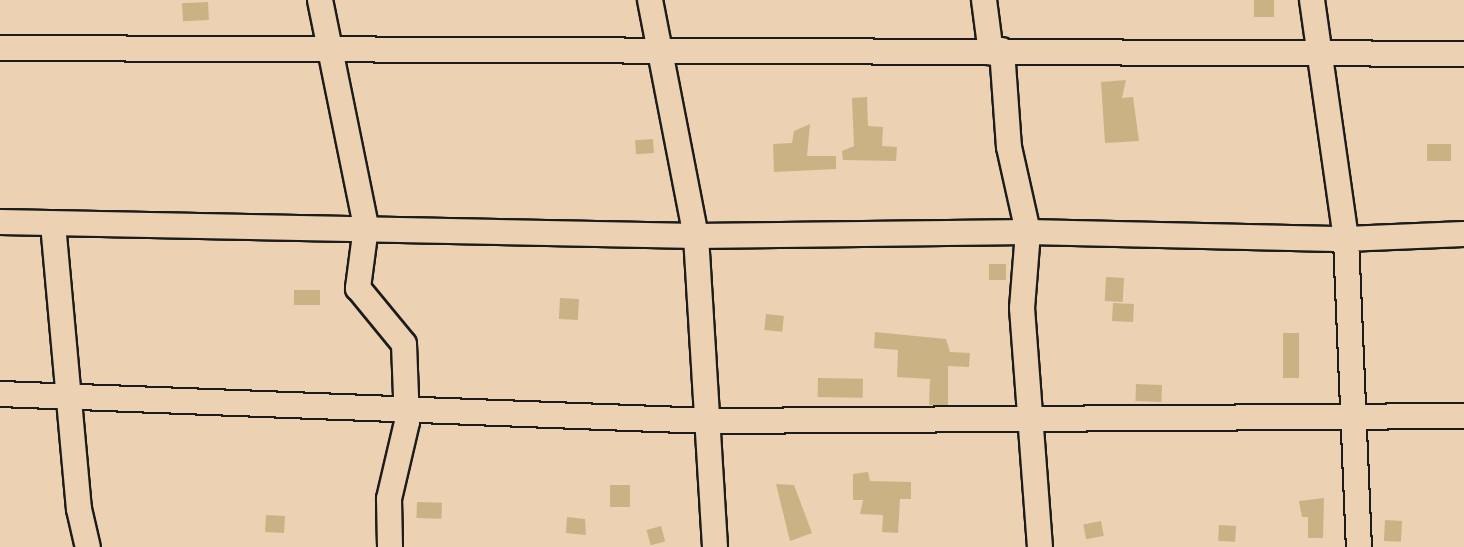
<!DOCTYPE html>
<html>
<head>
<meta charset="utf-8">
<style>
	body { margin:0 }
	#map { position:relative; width:1464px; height:547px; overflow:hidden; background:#ecd1b3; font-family:Caveat,sans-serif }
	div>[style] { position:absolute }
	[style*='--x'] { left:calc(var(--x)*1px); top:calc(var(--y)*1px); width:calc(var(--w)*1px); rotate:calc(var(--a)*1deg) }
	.building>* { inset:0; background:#cbb285; transform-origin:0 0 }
	.roads { filter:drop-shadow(2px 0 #1c1c1c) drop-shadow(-2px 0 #1c1c1c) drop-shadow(0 2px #1c1c1c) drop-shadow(0 -2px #1c1c1c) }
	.minor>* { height:24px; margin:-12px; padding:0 12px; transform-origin:12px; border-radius:12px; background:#ecd1b3 }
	span { translate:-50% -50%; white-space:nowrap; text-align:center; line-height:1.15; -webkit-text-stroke:7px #ecd1b3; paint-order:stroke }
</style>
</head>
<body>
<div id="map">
	<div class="building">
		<div style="left:1254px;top:0;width:20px;height:17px"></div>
		<div style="left:208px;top:2px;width:18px;height:26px;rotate:87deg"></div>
		<div style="clip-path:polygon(1126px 80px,1122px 98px,1133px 97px,1139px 141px,1105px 143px,1101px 82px)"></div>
		<div style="clip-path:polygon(867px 97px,868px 126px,883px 127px,882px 146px,897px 147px,896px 161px,843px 160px,842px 151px,854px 146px,852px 98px)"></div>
		<div style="clip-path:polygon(810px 124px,807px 156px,836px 156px,836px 169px,774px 172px,773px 144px,792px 143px,794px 131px)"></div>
		<div style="left:653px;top:139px;width:14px;height:18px;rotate:86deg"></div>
		<div style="left:1427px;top:144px;width:24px;height:17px"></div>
		<div style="left:989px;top:264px;width:17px;height:16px"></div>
		<div style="left:1106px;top:277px;width:18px;height:24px;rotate:3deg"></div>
		<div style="left:294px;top:290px;width:26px;height:15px"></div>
		<div style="left:560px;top:298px;width:19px;height:21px;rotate:3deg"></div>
		<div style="left:1113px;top:303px;width:21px;height:18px;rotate:3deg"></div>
		<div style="left:766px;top:314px;width:18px;height:16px;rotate:6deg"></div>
		<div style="clip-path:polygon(875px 332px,946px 339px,950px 352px,970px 353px,969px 367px,948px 366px,948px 405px,929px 405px,930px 379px,897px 377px,898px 350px,874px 348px)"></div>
		<div style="left:1283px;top:333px;width:16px;height:45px"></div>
		<div style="left:818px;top:378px;width:45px;height:19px;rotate:1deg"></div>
		<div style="left:1136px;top:384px;width:26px;height:17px;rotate:2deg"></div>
		<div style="clip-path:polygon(868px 472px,870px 481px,911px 482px,911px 499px,900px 499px,898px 533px,882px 532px,883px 515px,860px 514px,863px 500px,853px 500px,853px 474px)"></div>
		<div style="clip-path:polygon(776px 484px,794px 485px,812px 533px,790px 541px)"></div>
		<div style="left:610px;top:485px;width:20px;height:22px"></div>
		<div style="clip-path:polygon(1324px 498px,1323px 538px,1308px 538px,1308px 517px,1302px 517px,1299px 501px)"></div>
		<div style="left:417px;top:502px;width:25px;height:16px;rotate:2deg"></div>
		<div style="left:266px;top:515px;width:19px;height:17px;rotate:3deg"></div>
		<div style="clip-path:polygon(567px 517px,585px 519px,586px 535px,566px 533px)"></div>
		<div style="left:1385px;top:520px;width:17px;height:21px;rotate:3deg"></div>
		<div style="left:1101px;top:521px;width:15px;height:18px;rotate:79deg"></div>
		<div style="left:1219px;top:525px;width:17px;height:16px;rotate:3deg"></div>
		<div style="left:661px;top:526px;width:16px;height:15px;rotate:75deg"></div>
	</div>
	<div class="roads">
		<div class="minor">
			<div style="--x:320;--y:0;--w:232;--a:78.5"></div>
			<div style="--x:366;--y:227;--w:62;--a:97.5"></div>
			<div style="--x:358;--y:288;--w:72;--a:50.6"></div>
			<div style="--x:404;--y:344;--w:78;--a:87.8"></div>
			<div style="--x:407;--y:422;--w:79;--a:103.2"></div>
			<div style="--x:389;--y:499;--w:48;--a:88.8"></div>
			<div style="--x:650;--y:0;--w:240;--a:79"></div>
			<div style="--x:696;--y:236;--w:312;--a:86.5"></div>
			<div style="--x:984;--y:0;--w:53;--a:82.5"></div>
			<div style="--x:1312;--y:0;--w:241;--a:81.9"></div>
			<div style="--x:1346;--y:239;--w:308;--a:87.6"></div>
			<div style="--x:0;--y:48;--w:1464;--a:0.23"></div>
			<div style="--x:1002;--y:50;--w:97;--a:85.9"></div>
			<div style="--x:1009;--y:147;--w:87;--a:77.4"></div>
			<div style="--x:1028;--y:232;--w:76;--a:94.5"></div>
			<div style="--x:1022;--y:308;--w:240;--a:85.7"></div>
			<div style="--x:0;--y:222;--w:696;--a:1.15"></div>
			<div style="--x:696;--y:236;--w:332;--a:-0.7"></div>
			<div style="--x:1028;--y:232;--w:318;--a:1.3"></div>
			<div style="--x:1346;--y:239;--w:118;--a:-2.4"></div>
			<div style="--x:53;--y:224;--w:286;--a:84.8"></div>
			<div style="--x:79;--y:509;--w:39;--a:77"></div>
			<div style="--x:0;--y:394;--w:710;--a:2.18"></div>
			<div style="--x:709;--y:421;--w:755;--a:-0.38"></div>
		</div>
	</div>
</div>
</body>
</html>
